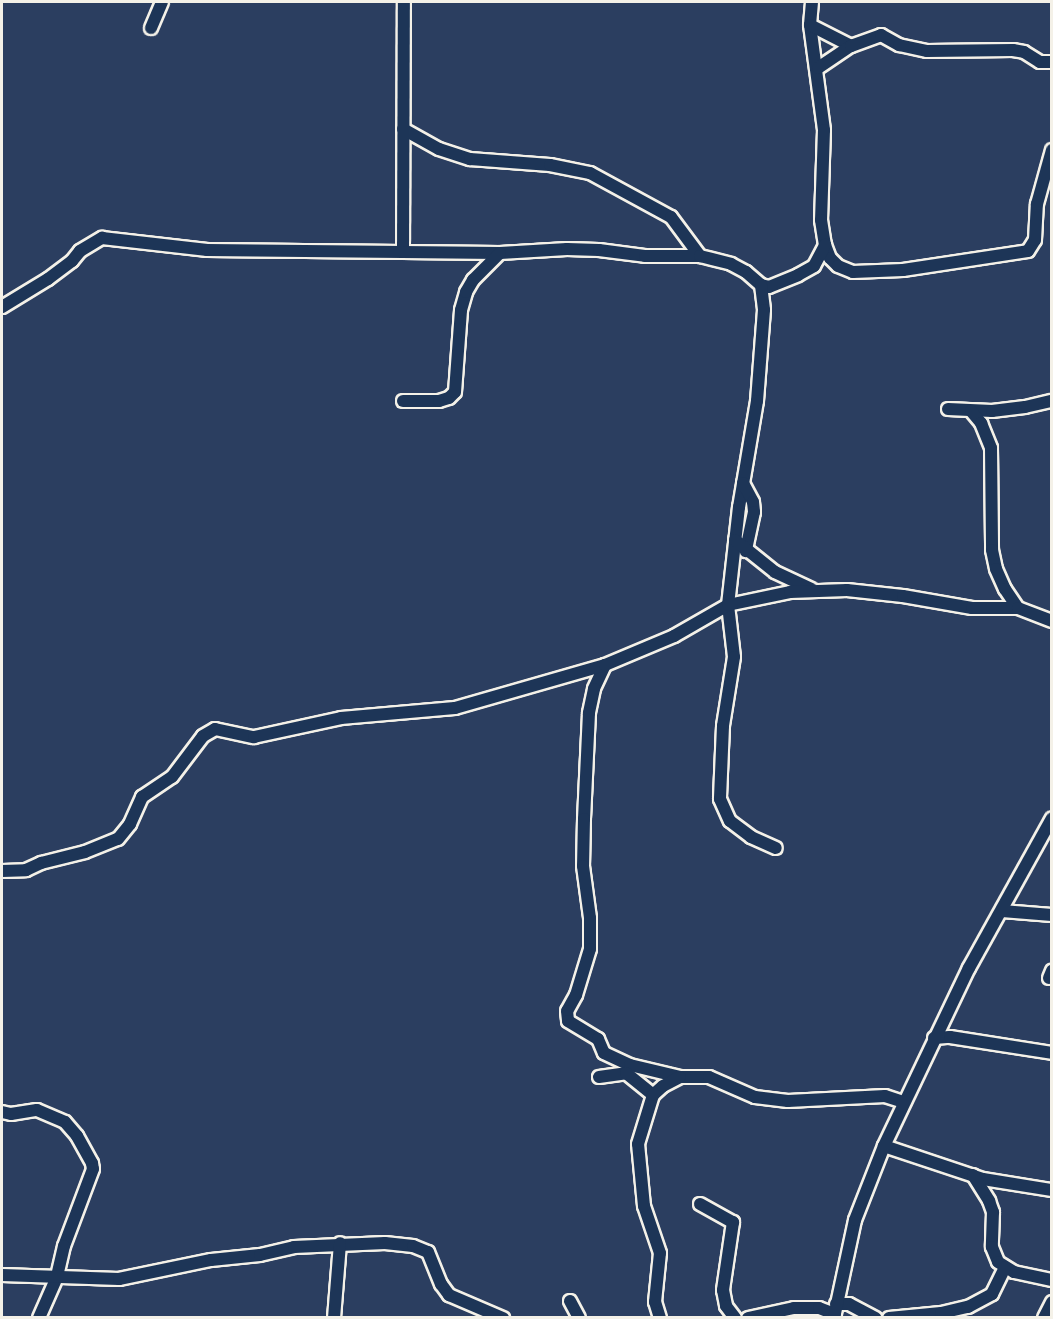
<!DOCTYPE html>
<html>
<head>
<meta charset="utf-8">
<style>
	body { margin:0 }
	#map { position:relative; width:1053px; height:1319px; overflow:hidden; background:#2b3e60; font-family:Mali,sans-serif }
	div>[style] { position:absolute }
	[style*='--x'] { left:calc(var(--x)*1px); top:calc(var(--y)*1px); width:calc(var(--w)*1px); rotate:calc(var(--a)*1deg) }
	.roads { filter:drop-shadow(2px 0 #f4f1e8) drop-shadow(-2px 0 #f4f1e8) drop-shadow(0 2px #f4f1e8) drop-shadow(0 -2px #f4f1e8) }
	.street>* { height:12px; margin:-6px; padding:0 6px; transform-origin:6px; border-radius:6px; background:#1d3557 }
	span { translate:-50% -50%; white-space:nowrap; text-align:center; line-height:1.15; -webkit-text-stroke:6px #1d3557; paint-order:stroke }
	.frame { position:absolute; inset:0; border:3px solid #f4f1e8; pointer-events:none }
</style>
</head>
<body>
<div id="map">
	<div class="roads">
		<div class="street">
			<div style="--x:812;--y:2;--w:23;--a:95"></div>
			<div style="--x:810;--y:25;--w:106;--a:82.4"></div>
			<div style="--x:824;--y:130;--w:90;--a:91.9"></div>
			<div style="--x:821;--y:220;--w:25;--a:81"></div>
			<div style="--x:825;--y:245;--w:14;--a:69"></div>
			<div style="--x:830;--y:258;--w:11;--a:45"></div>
			<div style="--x:838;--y:266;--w:16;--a:22"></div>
			<div style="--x:853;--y:272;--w:50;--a:-2.3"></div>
			<div style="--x:903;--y:270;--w:126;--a:-8.6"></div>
			<div style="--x:1028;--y:251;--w:13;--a:-58"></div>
			<div style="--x:1035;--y:240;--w:36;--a:-87"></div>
			<div style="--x:1037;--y:204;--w:56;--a:-74.5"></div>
			<div style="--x:810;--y:25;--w:46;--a:27.1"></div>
			<div style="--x:151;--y:28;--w:28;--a:-67"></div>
			<div style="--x:818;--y:68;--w:40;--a:-34"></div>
			<div style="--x:851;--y:46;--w:32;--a:-20"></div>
			<div style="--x:881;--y:35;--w:21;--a:29"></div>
			<div style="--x:899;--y:45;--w:29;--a:12"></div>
			<div style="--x:927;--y:51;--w:86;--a:-0.7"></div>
			<div style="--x:1013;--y:50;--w:11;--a:10"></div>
			<div style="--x:1024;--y:52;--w:19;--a:32"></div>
			<div style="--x:1040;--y:62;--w:12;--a:0"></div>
			<div style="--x:403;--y:129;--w:41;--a:29.1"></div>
			<div style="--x:439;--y:149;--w:33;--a:18"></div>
			<div style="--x:470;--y:159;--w:80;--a:4.3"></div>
			<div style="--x:550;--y:165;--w:41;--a:11.3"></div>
			<div style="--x:590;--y:173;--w:92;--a:28.5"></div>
			<div style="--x:671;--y:217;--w:49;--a:53.4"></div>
			<div style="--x:403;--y:251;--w:249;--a:-89.8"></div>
			<div style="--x:761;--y:285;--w:8;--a:14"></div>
			<div style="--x:769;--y:287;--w:31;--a:-22"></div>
			<div style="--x:798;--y:275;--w:18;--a:-29"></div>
			<div style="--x:814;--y:266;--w:24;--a:-62"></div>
			<div style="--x:2;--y:307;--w:54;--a:-31.3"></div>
			<div style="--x:48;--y:279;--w:30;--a:-37"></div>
			<div style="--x:72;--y:261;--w:13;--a:-51"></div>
			<div style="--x:80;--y:251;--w:26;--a:-31"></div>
			<div style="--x:102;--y:238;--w:106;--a:6.5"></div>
			<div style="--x:207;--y:250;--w:293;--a:0.6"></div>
			<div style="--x:500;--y:253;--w:67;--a:-3.4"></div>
			<div style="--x:567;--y:249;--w:32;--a:2"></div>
			<div style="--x:599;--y:250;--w:46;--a:7.4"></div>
			<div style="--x:645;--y:256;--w:55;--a:0"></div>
			<div style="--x:700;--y:256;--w:32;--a:14"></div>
			<div style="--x:731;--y:264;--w:17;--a:28"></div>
			<div style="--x:746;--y:272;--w:20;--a:41"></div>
			<div style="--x:761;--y:285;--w:25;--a:83"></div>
			<div style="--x:764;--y:310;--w:91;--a:94.4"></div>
			<div style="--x:757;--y:401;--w:108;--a:99.6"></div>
			<div style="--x:739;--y:507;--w:99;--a:96.4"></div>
			<div style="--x:728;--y:605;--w:52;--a:83.4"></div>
			<div style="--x:734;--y:657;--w:70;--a:99.1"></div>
			<div style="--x:723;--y:726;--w:73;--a:92.4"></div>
			<div style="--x:720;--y:799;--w:24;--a:66"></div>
			<div style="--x:730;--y:821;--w:26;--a:37"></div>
			<div style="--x:751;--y:837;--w:27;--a:24"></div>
			<div style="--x:403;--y:401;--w:36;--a:0"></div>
			<div style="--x:439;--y:401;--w:10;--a:-17"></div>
			<div style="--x:449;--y:398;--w:8;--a:-45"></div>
			<div style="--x:455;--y:392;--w:82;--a:-85.8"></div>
			<div style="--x:461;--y:310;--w:19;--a:-74"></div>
			<div style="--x:466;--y:292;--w:14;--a:-60"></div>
			<div style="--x:473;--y:280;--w:38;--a:-45"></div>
			<div style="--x:948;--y:409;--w:44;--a:2.6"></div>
			<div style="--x:992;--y:411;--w:33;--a:-7"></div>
			<div style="--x:1025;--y:407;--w:28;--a:-13"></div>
			<div style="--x:971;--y:411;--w:16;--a:50"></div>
			<div style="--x:981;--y:423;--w:27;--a:68"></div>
			<div style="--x:991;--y:448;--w:102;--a:89.4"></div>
			<div style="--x:992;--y:550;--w:19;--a:78"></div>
			<div style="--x:996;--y:569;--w:22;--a:66"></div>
			<div style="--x:1005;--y:589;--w:23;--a:56"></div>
			<div style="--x:743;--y:483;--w:21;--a:62"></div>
			<div style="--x:753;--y:502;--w:10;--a:84"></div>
			<div style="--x:754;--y:512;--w:40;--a:102"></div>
			<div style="--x:735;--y:540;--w:51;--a:38.7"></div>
			<div style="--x:775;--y:572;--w:40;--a:25"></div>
			<div style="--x:605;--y:665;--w:26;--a:115"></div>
			<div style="--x:594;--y:689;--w:25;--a:102"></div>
			<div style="--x:589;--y:713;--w:106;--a:92.7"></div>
			<div style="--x:584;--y:819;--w:47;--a:91.2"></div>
			<div style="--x:583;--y:866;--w:52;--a:82.3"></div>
			<div style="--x:590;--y:918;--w:31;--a:90"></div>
			<div style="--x:590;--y:949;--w:48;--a:106.9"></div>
			<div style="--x:576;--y:995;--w:18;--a:119"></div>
			<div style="--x:567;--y:1011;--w:10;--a:84"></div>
			<div style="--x:568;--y:1021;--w:35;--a:31"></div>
			<div style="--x:598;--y:1039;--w:15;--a:67"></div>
			<div style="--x:604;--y:1053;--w:29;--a:25"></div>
			<div style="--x:630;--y:1065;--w:51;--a:13.5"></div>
			<div style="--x:680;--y:1077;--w:29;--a:0"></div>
			<div style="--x:709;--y:1077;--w:50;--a:23.5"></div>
			<div style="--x:755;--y:1097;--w:33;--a:7"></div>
			<div style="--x:788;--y:1101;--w:97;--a:-3"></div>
			<div style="--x:885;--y:1096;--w:19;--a:18"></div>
			<div style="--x:2;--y:871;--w:24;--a:-2"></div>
			<div style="--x:26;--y:870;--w:17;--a:-25"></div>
			<div style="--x:41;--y:863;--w:45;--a:-14"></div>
			<div style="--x:85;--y:852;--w:35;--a:-22"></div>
			<div style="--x:118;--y:839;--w:19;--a:-51"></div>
			<div style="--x:130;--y:824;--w:30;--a:-66"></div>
			<div style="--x:142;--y:797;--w:36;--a:-34"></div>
			<div style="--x:172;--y:777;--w:51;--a:-52.9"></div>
			<div style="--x:203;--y:736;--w:14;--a:-30"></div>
			<div style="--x:215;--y:729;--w:40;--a:12"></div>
			<div style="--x:254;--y:737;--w:89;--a:-12.3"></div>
			<div style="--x:341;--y:718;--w:114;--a:-5"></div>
			<div style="--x:455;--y:708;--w:156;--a:-16"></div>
			<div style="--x:605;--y:665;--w:75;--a:-22.8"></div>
			<div style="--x:674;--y:636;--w:62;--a:-29.9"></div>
			<div style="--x:728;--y:605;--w:63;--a:-11.8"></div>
			<div style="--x:790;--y:592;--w:57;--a:-2"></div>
			<div style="--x:847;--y:590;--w:56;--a:6.1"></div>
			<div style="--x:903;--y:596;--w:70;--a:9.9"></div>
			<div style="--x:972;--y:608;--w:46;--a:0"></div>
			<div style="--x:1018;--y:608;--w:36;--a:21"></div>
			<div style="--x:1002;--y:911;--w:50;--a:4.6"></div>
			<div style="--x:1049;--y:978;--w:8;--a:-67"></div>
			<div style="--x:934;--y:1038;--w:16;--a:-4"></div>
			<div style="--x:950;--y:1037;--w:103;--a:8.9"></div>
			<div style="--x:599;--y:1077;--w:27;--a:-8"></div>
			<div style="--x:626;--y:1073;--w:35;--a:39"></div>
			<div style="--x:2;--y:1112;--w:9;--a:13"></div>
			<div style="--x:11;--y:1114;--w:26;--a:-9"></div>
			<div style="--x:37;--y:1110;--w:30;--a:23"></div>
			<div style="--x:65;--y:1122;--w:18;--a:49"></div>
			<div style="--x:77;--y:1136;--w:31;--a:61"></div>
			<div style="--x:92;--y:1163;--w:6;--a:81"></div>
			<div style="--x:93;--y:1169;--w:82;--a:110.6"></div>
			<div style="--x:64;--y:1246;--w:32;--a:103"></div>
			<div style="--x:57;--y:1277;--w:45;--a:113.7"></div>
			<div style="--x:884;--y:1146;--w:104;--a:18.4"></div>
			<div style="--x:983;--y:1179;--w:70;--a:9.1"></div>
			<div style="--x:973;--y:1175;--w:31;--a:58"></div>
			<div style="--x:989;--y:1201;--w:12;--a:70"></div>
			<div style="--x:993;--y:1212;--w:35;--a:92"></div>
			<div style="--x:992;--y:1247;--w:16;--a:68"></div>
			<div style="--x:998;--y:1262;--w:19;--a:32"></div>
			<div style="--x:1014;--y:1272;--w:39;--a:12"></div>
			<div style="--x:700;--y:1204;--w:38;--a:29"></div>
			<div style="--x:733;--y:1222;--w:69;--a:98.4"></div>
			<div style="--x:723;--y:1290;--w:16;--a:79"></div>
			<div style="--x:726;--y:1306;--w:15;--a:53"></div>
			<div style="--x:2;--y:1275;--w:117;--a:2"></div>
			<div style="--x:119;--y:1279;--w:94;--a:-11.7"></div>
			<div style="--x:211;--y:1260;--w:49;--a:-5.8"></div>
			<div style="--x:260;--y:1255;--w:35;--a:-13"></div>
			<div style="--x:294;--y:1247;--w:91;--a:-2.5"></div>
			<div style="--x:385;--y:1243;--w:28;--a:6"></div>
			<div style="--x:413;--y:1246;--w:16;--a:22"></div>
			<div style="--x:428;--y:1252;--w:35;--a:68"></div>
			<div style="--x:441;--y:1284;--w:14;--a:54"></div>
			<div style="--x:449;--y:1295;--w:59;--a:23.1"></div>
			<div style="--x:570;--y:1301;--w:19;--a:62"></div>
			<div style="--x:836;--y:1304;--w:13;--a:0"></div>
			<div style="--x:849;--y:1304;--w:30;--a:28"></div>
			<div style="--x:334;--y:1318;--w:75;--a:-85.4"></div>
			<div style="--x:660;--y:1318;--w:17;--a:-107"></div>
			<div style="--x:655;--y:1302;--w:49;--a:-84.2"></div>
			<div style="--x:660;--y:1253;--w:50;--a:-108.8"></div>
			<div style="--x:644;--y:1206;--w:62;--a:-95.5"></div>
			<div style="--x:638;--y:1144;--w:51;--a:-73"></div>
			<div style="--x:653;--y:1095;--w:13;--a:-42"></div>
			<div style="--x:663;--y:1086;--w:19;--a:-28"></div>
			<div style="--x:748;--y:1318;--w:47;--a:-12.3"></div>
			<div style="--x:794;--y:1308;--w:25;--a:0"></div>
			<div style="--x:819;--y:1308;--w:17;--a:21"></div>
			<div style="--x:834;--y:1318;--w:100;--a:-77.9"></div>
			<div style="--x:855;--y:1220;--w:79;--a:-68.6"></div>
			<div style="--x:884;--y:1146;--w:197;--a:-64.5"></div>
			<div style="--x:969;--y:968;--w:171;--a:-61"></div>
			<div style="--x:889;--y:1318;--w:52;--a:-5.5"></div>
			<div style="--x:941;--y:1313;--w:28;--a:-13"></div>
			<div style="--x:968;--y:1307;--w:27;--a:-28"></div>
			<div style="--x:992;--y:1294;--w:30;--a:-64"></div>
			<div style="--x:1044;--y:1318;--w:18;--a:-63"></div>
		</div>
	</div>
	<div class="frame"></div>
</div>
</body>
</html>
